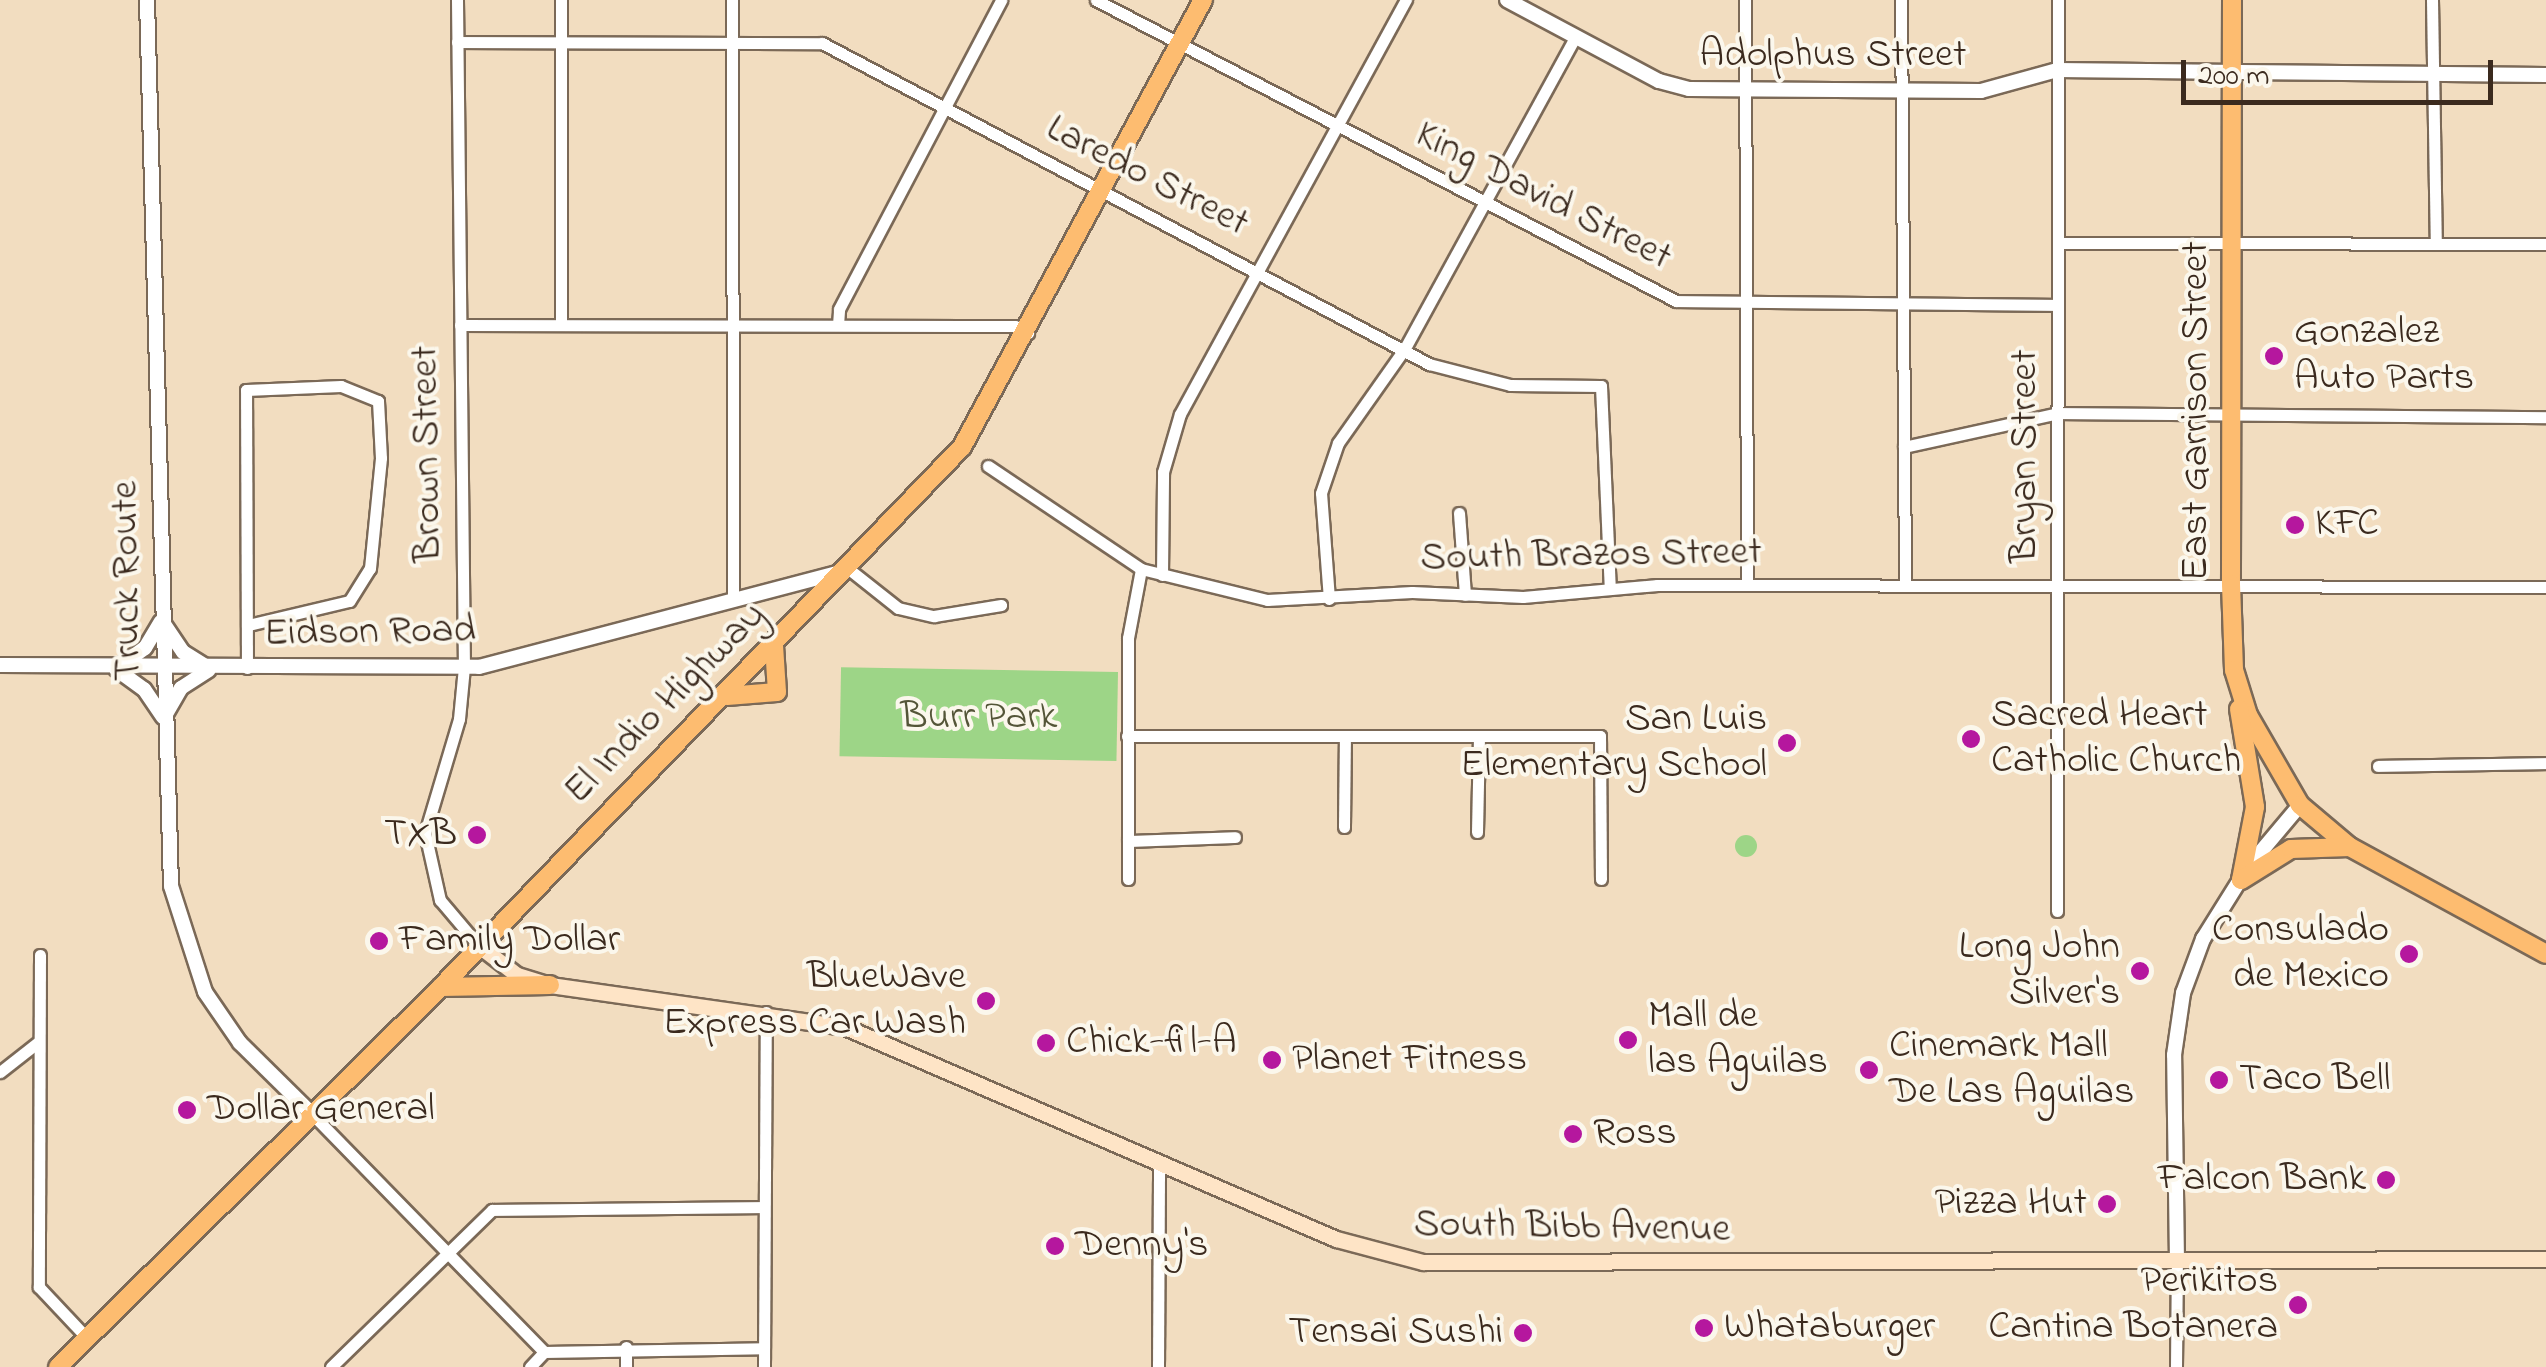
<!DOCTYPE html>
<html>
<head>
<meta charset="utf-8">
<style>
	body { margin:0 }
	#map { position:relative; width:2546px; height:1367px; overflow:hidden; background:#f2ddc0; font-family:"Indie Flower",sans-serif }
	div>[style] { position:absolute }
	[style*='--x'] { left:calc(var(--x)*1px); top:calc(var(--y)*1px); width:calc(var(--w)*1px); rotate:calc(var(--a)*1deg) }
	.green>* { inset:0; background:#9dd587; transform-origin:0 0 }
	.round { border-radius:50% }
	.roads { filter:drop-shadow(2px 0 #7b6957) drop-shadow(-2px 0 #7b6957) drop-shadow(0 2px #7b6957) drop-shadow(0 -2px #7b6957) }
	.minor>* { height:11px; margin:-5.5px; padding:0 5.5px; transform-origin:5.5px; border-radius:5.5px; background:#fff }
	.tertiary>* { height:14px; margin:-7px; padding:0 7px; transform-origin:7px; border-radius:7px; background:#fff }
	.secondary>* { height:15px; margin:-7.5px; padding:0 7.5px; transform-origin:7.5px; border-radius:7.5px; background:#fee4c6 }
	.primary>* { height:18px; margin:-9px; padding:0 9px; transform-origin:9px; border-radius:9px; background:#fdbc70 }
	.dots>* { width:28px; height:28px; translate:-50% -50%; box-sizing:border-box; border:5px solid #fbf7ec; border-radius:50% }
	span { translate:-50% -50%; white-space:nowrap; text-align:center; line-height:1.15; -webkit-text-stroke:8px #fbf7ec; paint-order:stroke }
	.street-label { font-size:40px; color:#3b2a1e }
	.poi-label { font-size:40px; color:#3b2a1e }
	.left { translate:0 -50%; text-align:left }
	.right { translate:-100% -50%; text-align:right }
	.park-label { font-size:40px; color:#545538 }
	.scale { position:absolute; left:2181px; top:60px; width:312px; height:45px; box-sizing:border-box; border:5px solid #3b2a1e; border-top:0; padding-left:12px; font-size:30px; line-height:35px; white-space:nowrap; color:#3b2a1e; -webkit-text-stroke:8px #fbf7ec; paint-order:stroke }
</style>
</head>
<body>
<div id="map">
	<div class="green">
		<div style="left:1118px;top:672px;width:89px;height:277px;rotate:91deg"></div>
		<div class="round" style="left:1735px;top:835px;width:22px;height:22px"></div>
	</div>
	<div class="roads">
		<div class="minor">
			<div style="--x:457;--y:0;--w:667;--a:89.4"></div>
			<div style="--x:464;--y:667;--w:52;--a:95.5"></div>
			<div style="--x:459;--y:719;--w:119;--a:106.6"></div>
			<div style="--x:425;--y:833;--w:69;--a:77.4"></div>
			<div style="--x:440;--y:900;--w:59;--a:49.8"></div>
			<div style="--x:732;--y:0;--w:599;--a:89.9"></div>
			<div style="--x:1096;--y:0;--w:653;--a:27.43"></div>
			<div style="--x:1676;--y:301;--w:382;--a:0.6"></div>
			<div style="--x:1745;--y:0;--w:585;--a:89.8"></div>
			<div style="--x:1901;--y:0;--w:586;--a:89.61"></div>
			<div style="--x:2432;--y:0;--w:244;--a:89.1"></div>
			<div style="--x:457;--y:42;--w:365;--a:0.2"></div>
			<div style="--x:822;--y:43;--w:687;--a:27.87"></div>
			<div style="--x:1429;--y:364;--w:84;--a:14.5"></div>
			<div style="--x:1510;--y:385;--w:91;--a:0.6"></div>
			<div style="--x:1601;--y:386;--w:203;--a:87.5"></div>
			<div style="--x:2058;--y:243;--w:488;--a:0.1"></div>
			<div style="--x:561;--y:324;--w:324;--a:-90"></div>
			<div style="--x:460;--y:325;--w:555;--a:0.1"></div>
			<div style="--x:1015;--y:326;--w:15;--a:28"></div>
			<div style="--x:838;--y:325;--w:16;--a:-86"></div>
			<div style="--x:839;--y:309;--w:349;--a:-62.3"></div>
			<div style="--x:1904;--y:447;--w:158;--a:-12.4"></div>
			<div style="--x:2058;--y:413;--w:488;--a:0.5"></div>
			<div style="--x:988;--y:466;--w:184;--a:33.9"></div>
			<div style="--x:1141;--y:569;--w:130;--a:13.8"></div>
			<div style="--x:1267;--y:600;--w:145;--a:-3.2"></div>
			<div style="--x:1412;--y:592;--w:111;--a:2.6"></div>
			<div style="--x:1523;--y:597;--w:135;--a:-5.1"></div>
			<div style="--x:1657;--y:585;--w:889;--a:0.13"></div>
			<div style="--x:1459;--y:513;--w:82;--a:85.8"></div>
			<div style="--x:850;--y:570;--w:61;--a:38.4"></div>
			<div style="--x:898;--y:608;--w:37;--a:13"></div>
			<div style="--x:934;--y:616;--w:68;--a:-9.3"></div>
			<div style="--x:1162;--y:575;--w:103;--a:-89.4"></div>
			<div style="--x:1163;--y:472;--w:60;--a:-73.7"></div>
			<div style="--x:1180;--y:414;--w:472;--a:-61.4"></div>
			<div style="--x:1329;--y:599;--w:106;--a:-94.3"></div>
			<div style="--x:1321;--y:493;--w:53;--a:-71.2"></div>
			<div style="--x:1338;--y:443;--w:116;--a:-54.8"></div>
			<div style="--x:1405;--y:348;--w:356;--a:-61.3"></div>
			<div style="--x:247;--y:668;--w:278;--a:-90.2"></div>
			<div style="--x:246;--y:390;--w:95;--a:-2.4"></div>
			<div style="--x:341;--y:386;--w:40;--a:22"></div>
			<div style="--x:378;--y:401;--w:57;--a:87"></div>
			<div style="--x:381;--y:458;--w:111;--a:95.7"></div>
			<div style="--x:370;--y:568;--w:39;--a:122"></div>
			<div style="--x:349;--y:601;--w:104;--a:166.6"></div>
			<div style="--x:1127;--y:736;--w:473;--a:0"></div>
			<div style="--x:1600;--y:736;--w:143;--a:89.6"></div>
			<div style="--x:2378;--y:766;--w:168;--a:-1"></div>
			<div style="--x:1344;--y:827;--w:91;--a:-89.4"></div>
			<div style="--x:1477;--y:832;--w:96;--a:-88.8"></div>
			<div style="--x:1128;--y:841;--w:107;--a:-2.1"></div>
			<div style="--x:1128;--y:879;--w:241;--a:-90"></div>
			<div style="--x:1128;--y:638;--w:70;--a:-79.3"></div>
			<div style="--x:2057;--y:911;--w:911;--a:-89.94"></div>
			<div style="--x:40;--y:955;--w:332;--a:90.2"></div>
			<div style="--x:39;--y:1287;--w:70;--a:46.7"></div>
			<div style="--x:0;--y:1072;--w:47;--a:-38.1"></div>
			<div style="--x:312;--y:1114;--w:332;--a:45.7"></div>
			<div style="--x:544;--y:1352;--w:220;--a:-1"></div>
			<div style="--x:331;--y:1367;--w:225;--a:-44.3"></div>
			<div style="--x:492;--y:1210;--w:272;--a:-0.6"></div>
			<div style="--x:530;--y:1367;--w:21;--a:-47"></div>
			<div style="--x:626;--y:1367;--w:20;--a:-90"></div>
			<div style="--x:764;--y:1367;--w:355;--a:-89.7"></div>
			<div style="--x:1158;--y:1367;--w:204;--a:-89.7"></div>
			<div style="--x:2176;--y:1367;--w:105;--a:-89.5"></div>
		</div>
		<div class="tertiary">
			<div style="--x:147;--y:0;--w:886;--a:88.45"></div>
			<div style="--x:171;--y:886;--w:111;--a:72.2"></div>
			<div style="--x:205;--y:992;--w:62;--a:55.5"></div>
			<div style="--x:240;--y:1043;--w:101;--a:44.6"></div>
			<div style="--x:1507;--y:0;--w:172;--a:28.1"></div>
			<div style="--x:1659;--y:81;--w:31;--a:15"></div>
			<div style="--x:1689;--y:89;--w:292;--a:0.4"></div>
			<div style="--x:1981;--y:91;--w:79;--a:-15.4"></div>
			<div style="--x:2057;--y:70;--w:489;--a:0.6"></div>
			<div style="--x:164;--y:624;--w:34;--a:56"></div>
			<div style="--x:183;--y:652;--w:25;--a:32"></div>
			<div style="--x:0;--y:665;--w:479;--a:0.2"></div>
			<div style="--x:479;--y:667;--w:375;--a:-14.7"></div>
			<div style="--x:120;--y:666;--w:31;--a:-36"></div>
			<div style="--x:145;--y:648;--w:31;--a:-59"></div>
			<div style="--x:116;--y:669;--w:34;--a:36"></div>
			<div style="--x:144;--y:689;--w:34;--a:56"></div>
			<div style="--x:166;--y:714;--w:30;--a:-60"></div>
			<div style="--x:181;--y:688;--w:33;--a:-33"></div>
			<div style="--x:2177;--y:1262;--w:207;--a:-90.8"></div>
			<div style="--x:2174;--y:1055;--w:63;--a:-81.7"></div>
			<div style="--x:2183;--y:993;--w:58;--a:-69.7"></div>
			<div style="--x:2203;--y:939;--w:85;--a:-58"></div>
			<div style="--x:2248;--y:867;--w:81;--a:-50"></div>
		</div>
		<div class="secondary">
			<div style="--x:478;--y:945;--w:49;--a:37.6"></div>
			<div style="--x:517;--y:975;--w:34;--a:17"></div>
			<div style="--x:550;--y:985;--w:298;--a:8.1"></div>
			<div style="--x:845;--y:1027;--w:535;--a:23.35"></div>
			<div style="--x:1336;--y:1239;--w:90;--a:14.8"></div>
			<div style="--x:1423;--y:1262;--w:1123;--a:-0.15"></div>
		</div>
		<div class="primary">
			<div style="--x:2232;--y:0;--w:584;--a:90.1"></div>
			<div style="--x:2231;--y:584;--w:86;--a:88"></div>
			<div style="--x:2234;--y:670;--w:47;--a:72.7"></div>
			<div style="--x:2248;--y:715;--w:104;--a:60"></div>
			<div style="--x:2300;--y:805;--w:65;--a:40"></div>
			<div style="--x:2350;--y:847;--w:223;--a:28.6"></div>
			<div style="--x:727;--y:696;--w:50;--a:-4.6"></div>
			<div style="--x:777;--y:692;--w:46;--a:-93.7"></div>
			<div style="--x:2239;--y:709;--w:99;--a:80.7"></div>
			<div style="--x:2255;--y:807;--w:74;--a:100.9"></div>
			<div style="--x:2241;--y:880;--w:59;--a:-31.8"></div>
			<div style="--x:2291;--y:849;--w:59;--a:-1.9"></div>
			<div style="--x:441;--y:987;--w:109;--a:-1.1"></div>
			<div style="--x:58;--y:1367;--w:540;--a:-44.77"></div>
			<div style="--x:441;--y:987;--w:750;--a:-46.03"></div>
			<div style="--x:962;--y:447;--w:508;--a:-61.67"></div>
		</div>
	</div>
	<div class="dots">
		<div style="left:2274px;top:356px;background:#b5179e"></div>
		<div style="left:2295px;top:525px;background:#b5179e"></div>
		<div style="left:1971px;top:739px;background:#b5179e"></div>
		<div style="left:1787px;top:743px;background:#b5179e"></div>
		<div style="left:477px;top:835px;background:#b5179e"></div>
		<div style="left:379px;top:941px;background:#b5179e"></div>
		<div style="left:2409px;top:954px;background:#b5179e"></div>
		<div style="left:2140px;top:971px;background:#b5179e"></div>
		<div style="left:986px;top:1001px;background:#b5179e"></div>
		<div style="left:1628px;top:1040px;background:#b5179e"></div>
		<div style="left:1046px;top:1043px;background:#b5179e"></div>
		<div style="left:1272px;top:1060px;background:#b5179e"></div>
		<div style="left:1869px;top:1070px;background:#b5179e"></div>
		<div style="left:2219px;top:1080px;background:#b5179e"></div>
		<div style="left:187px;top:1110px;background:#b5179e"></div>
		<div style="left:1573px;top:1134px;background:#b5179e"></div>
		<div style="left:2386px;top:1180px;background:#b5179e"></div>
		<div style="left:2107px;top:1204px;background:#b5179e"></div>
		<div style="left:1055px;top:1246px;background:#b5179e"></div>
		<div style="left:2298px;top:1305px;background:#b5179e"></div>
		<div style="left:1704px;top:1328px;background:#b5179e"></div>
		<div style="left:1523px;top:1333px;background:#b5179e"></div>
	</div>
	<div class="street-label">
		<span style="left:1833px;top:56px">Adolphus Street</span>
		<span style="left:1147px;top:177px;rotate:27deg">Laredo Street</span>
		<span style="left:1543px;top:197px;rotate:27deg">King David Street</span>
		<span style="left:2197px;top:411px;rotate:-90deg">East Garrison Street</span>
		<span style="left:428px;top:454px;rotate:-91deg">Brown Street</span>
		<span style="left:2026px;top:456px;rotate:-90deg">Bryan Street</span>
		<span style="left:1591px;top:556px;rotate:-1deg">South Brazos Street</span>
		<span style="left:128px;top:581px;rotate:-91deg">Truck Route</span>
		<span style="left:370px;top:633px;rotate:-1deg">Eidson Road</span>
		<span style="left:666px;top:704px;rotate:-45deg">El Indio Highway</span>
		<span style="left:1572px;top:1228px;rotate:1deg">South Bibb Avenue</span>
	</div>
	<div class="poi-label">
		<span class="left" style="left:2294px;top:356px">Gonzalez<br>Auto Parts</span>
		<span class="left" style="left:2315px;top:525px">KFC</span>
		<span class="left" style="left:1991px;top:739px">Sacred Heart<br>Catholic Church</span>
		<span class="right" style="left:1767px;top:743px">San Luis<br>Elementary School</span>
		<span class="right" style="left:457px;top:835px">TXB</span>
		<span class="right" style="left:2389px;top:954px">Consulado<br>de Mexico</span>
		<span class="left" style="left:399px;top:941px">Family Dollar</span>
		<span class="right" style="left:2120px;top:971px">Long John<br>Silver's</span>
		<span class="right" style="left:966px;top:1001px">BlueWave<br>Express Car Wash</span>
		<span class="left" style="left:1648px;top:1040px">Mall de<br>las Aguilas</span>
		<span class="left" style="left:1066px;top:1043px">Chick-fil-A</span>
		<span class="left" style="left:1889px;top:1070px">Cinemark Mall<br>De Las Aguilas</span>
		<span class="left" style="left:1292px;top:1060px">Planet Fitness</span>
		<span class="left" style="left:2239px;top:1080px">Taco Bell</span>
		<span class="left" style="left:207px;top:1110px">Dollar General</span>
		<span class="left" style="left:1593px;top:1134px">Ross</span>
		<span class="right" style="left:2366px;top:1180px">Falcon Bank</span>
		<span class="right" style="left:2087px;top:1204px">Pizza Hut</span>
		<span class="left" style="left:1075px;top:1246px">Denny's</span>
		<span class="right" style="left:2278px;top:1305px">Perikitos<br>Cantina Botanera</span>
		<span class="left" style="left:1724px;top:1328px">Whataburger</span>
		<span class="right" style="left:1503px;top:1333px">Tensai Sushi</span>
	</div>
	<div class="park-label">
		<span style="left:979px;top:718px">Burr Park</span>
	</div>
	<div class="scale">200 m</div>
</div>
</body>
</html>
